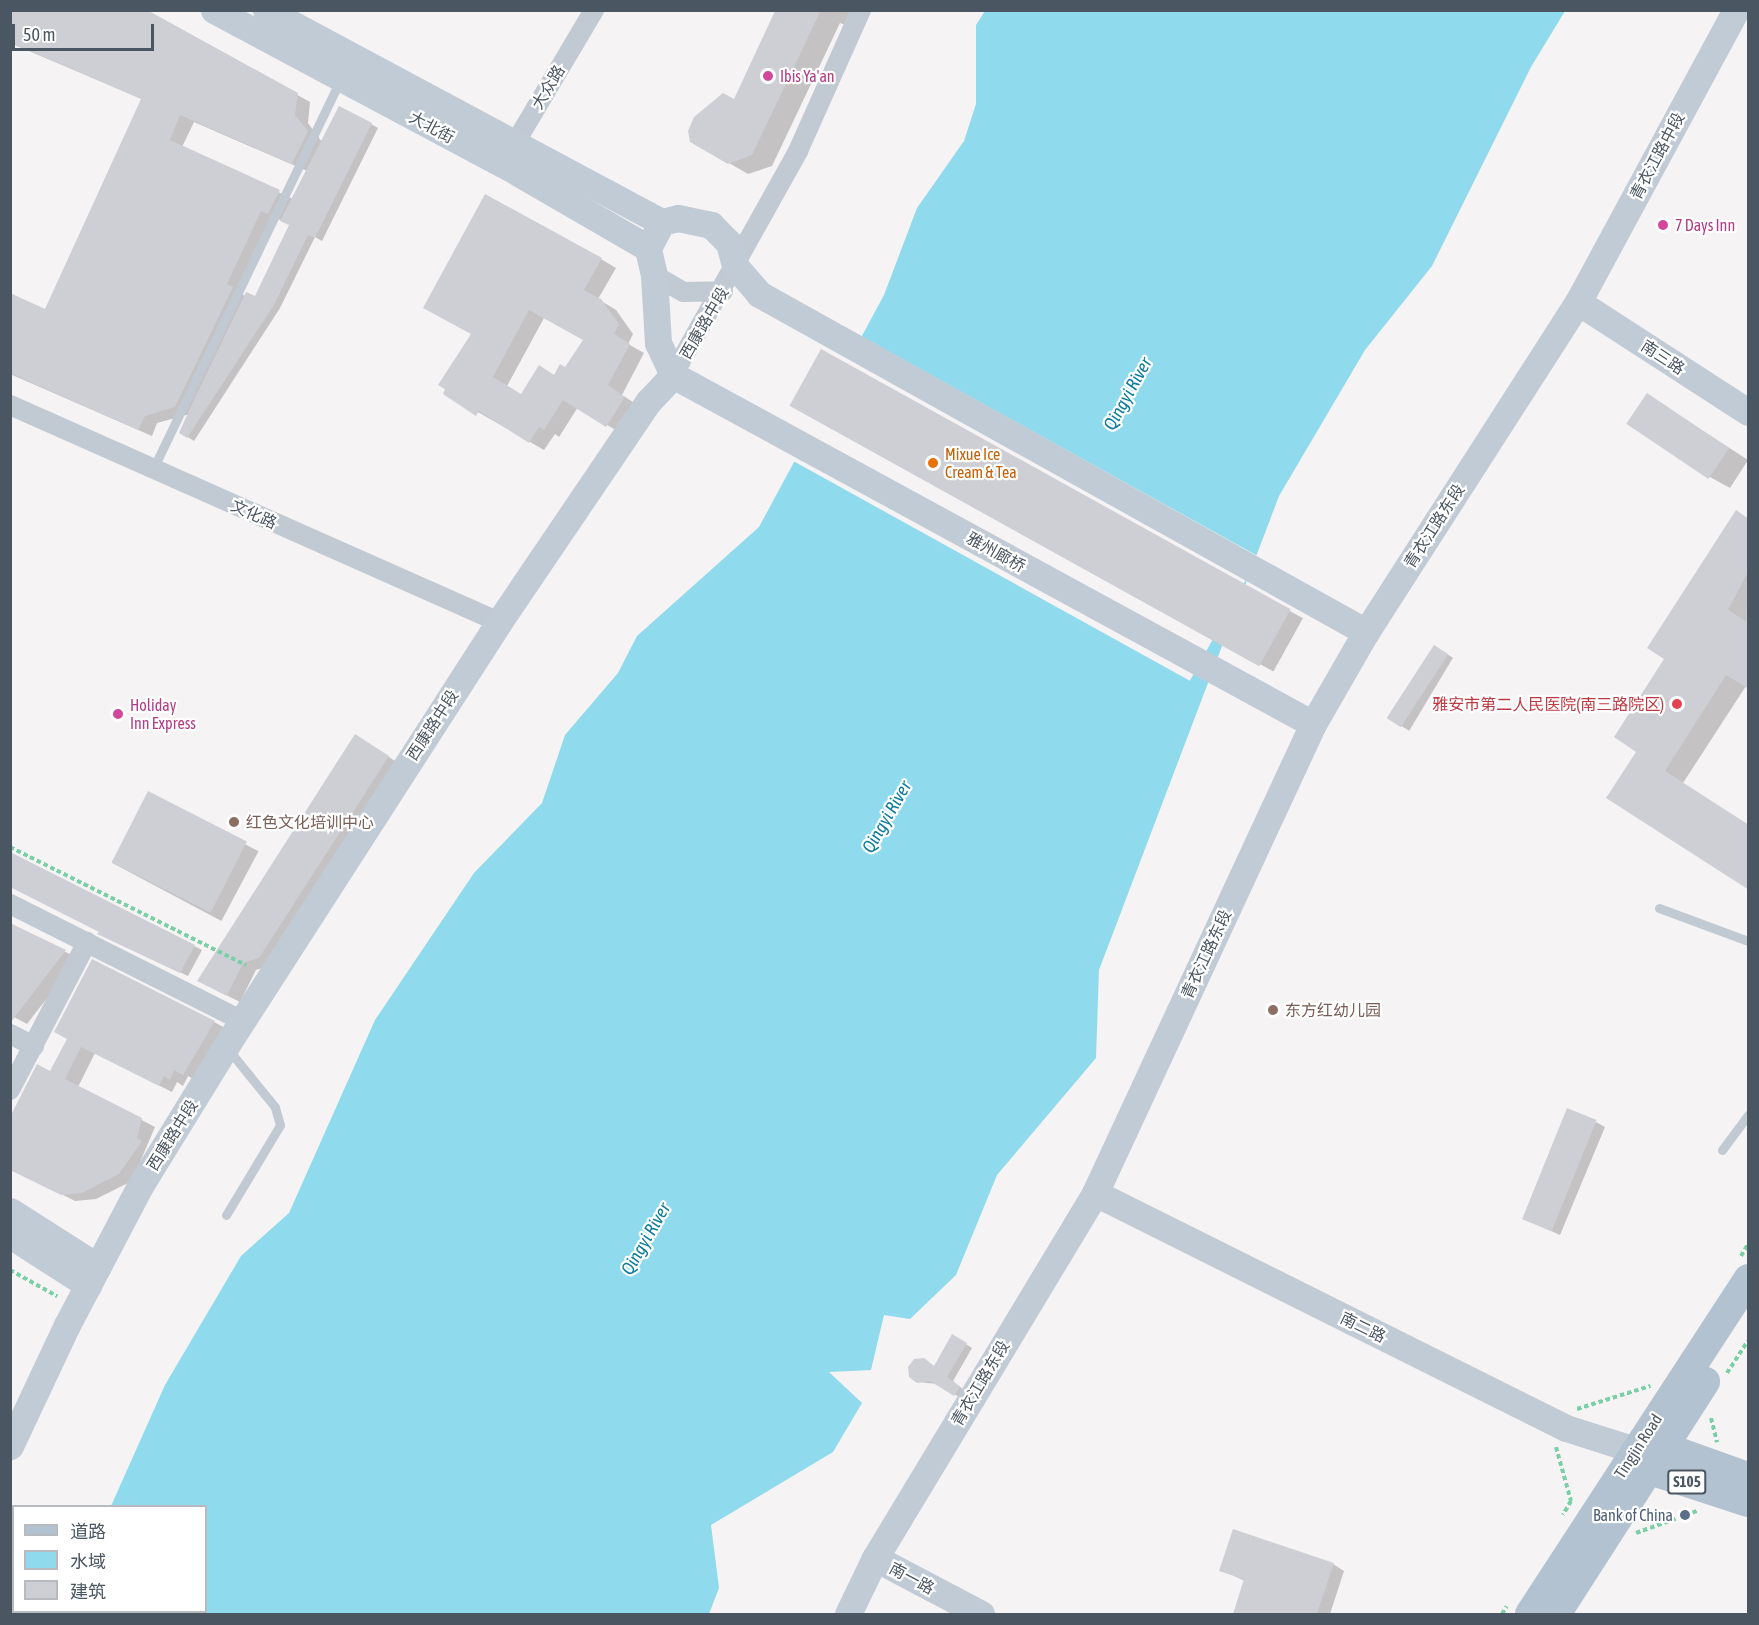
<!DOCTYPE html>
<html>
<head>
<meta charset="utf-8">
<style>
	body { margin:0 }
	#map { position:relative; width:1759px; height:1625px; overflow:hidden; background:#f5f3f3; font-family:"Asap Condensed","Noto Sans SC",sans-serif }
	div>[style] { position:absolute }
	[style*='--x'] { left:calc(var(--x)*1px); top:calc(var(--y)*1px); width:calc(var(--w)*1px); rotate:calc(var(--a)*1deg) }
	.water>* { inset:0; background:#90daee }
	.pier>* { inset:0; background:#f5f3f3; transform-origin:0 0 }
	.shadow>* { inset:0; background:#0003; transform-origin:0 0 }
	.building>* { inset:0; background:#cdcfd5; transform-origin:0 0 }
	.path>* { height:4px; margin-top:-2px; transform-origin:0; background:repeating-linear-gradient(90deg,#7ad0a6 0 4.5px,transparent 0 7.5px) }
	.lane>* { height:9px; margin:-4.5px; padding:0 4.5px; transform-origin:4.5px; border-radius:4.5px; background:#c1cad2 }
	.street>* { height:20px; margin:-10px; padding:0 10px; transform-origin:10px; border-radius:10px; background:#c1cad2 }
	.secondary>* { height:27px; margin:-13.5px; padding:0 13.5px; transform-origin:13.5px; border-radius:13.5px; background:#c1cbd6 }
	.primary>* { height:30px; margin:-15px; padding:0 15px; transform-origin:15px; border-radius:15px; background:#b3c2d1 }
	.dots>* { width:16px; height:16px; translate:-50% -50%; box-sizing:border-box; border:3px solid #fff; border-radius:50% }
	span { translate:-50% -50%; white-space:nowrap; text-align:center; line-height:1.15; -webkit-text-stroke:4.5px #fff; paint-order:stroke }
	.shield-label span { padding:2px 4px; background:#fff; border:2px solid; border-radius:4px; -webkit-text-stroke-width:0 }
	.shield-label { font-size:15px; color:#4a5661; font-weight:700 }
	.hotel-label { font-size:16px; color:#b23c85 }
	.left { translate:0 -50%; text-align:left }
	.street-label { font-size:16px; color:#4a5661 }
	.food-label { font-size:16px; color:#c56008 }
	.health-label { font-size:16px; color:#be3a42 }
	.right { translate:-100% -50%; text-align:right }
	.education-label { font-size:16px; color:#785e54 }
	.service-label { font-size:16px; color:#4e5e75 }
	.water-label { font-size:18px; color:#0c7c9b; font-style:italic }
	.frame { position:absolute; inset:0; border:12px solid #4a5661; pointer-events:none }
	.legend { position:absolute; left:12px; top:1505px; width:195px; height:108px; box-sizing:border-box; background:#fff; border:2px solid #b7bbc0; margin:0; padding:8px 10px; list-style:none; font-size:18px; color:#4a5661 }
	.legend li { display:flex; align-items:center; gap:12px; height:30px }
	.legend b { width:30px; border:2px solid #b7bbc0 }
	.scale { position:absolute; left:12px; top:24px; width:142px; height:27px; box-sizing:border-box; border:3px solid #4a5661; border-top:0; padding-left:8px; font-size:18px; line-height:21px; white-space:nowrap; color:#4a5661; -webkit-text-stroke:4px #fff; paint-order:stroke }
</style>
</head>
<body>
<div id="map">
	<div class="water">
		<div style="clip-path:polygon(985px 11px,1565px 11px,1531px 67px,1432px 266px,1365px 350px,1279px 496px,1099px 970px,1096px 1058px,997px 1175px,956px 1275px,910px 1319px,884px 1315px,871px 1370px,829px 1372px,862px 1403px,833px 1452px,711px 1525px,719px 1588px,709px 1614px,63px 1614px,206px 1612px,206px 1506px,111px 1506px,165px 1385px,241px 1256px,289px 1213px,375px 1020px,474px 873px,542px 803px,565px 735px,618px 673px,637px 636px,759px 527px,884px 295px,917px 208px,964px 141px,976px 104px,976px 25px)"></div>
	</div>
	<div class="pier">
		<div style="left:859px;top:335px;width:457px;height:142px;rotate:29deg"></div>
	</div>
	<div class="shadow">
		<div style="clip-path:polygon(evenodd,10px 10px,144px 10px,310px 102px,308px 123px,322px 142px,371px 124px,378px 128px,322px 241px,315px 237px,280px 308px,194px 441px,181px 433px,190px 414px,157px 423px,152px 436px,10px 374px,10px 295px,46px 311px,142px 99px,10px 43px,10px 10px,194px 122px,307px 171px,293px 199px,182px 147px,194px 122px,10px 10px,274px 217px,291px 225px,256px 297px,245px 296px,239px 292px,274px 217px)"></div>
		<div style="clip-path:polygon(797px 10px,860px 10px,850px 27px,840px 23px,772px 166px,748px 174px,691px 141px,735px 101px)"></div>
		<div style="clip-path:polygon(evenodd,601px 259px,616px 268px,598px 299px,616px 310px,633px 334px,628px 344px,644px 353px,622px 395px,639px 406px,622px 434px,578px 407px,559px 437px,555px 434px,544px 450px,445px 393px,473px 334px,601px 259px,544px 318px,585px 340px,565px 369px,521px 396px,507px 386px,544px 318px)"></div>
		<div style="left:821px;top:351px;width:551px;height:61px;rotate:29deg"></div>
		<div style="clip-path:polygon(1666px 407px,1748px 460px,1730px 488px,1710px 477px)"></div>
		<div style="clip-path:polygon(1748px 519px,1746px 686px,1683px 783px,1748px 888px,1638px 752px,1666px 659px)"></div>
		<div style="left:1435px;top:647px;width:21px;height:85px;rotate:31deg"></div>
		<div style="clip-path:polygon(368px 743px,401px 765px,272px 965px,256px 970px,240px 1002px,212px 988px)"></div>
		<div style="left:149px;top:793px;width:124px;height:79px;rotate:28deg"></div>
		<div style="clip-path:polygon(10px 925px,78px 958px,27px 1024px,10px 1015px)"></div>
		<div style="clip-path:polygon(101px 932px,194px 946px,202px 950px,188px 976px,107px 938px)"></div>
		<div style="clip-path:polygon(214px 1022px,227px 1029px,197px 1081px,188px 1076px,183px 1086px,177px 1082px,172px 1092px,95px 1053px,78px 1087px,155px 1127px,132px 1181px,96px 1199px,75px 1201px,10px 1168px,68px 1039px)"></div>
		<div style="clip-path:polygon(1596px 1122px,1605px 1127px,1560px 1235px,1531px 1222px)"></div>
		<div style="clip-path:polygon(953px 1336px,972px 1348px,953px 1381px,965px 1391px,961px 1398px,937px 1384px,918px 1382px,935px 1367px)"></div>
		<div style="clip-path:polygon(1333px 1564px,1344px 1571px,1330px 1614px,1235px 1614px,1245px 1581px,1221px 1570px)"></div>
	</div>
	<div class="building">
		<div style="clip-path:polygon(10px 10px,147px 10px,298px 93px,295px 115px,308px 131px,292px 164px,180px 115px,170px 140px,280px 190px,268px 214px,261px 211px,227px 284px,233px 287px,175px 407px,145px 416px,138px 430px,10px 373px,10px 293px,45px 309px,141px 99px,10px 42px)"></div>
		<div style="clip-path:polygon(821px 10px,752px 155px,728px 164px,690px 142px,688px 131px,694px 117px,723px 93px,734px 99px,775px 11px)"></div>
		<div style="clip-path:polygon(339px 106px,372px 123px,315px 238px,308px 235px,274px 305px,187px 438px,179px 433px,192px 404px,246px 292px,255px 296px,289px 225px,280px 221px)"></div>
		<div style="clip-path:polygon(evenodd,485px 194px,602px 258px,584px 290px,601px 299px,619px 324px,614px 334px,630px 344px,608px 385px,625px 397px,606px 427px,563px 400px,544px 430px,539px 427px,529px 443px,479px 411px,476px 416px,443px 394px,445px 389px,438px 385px,471px 334px,423px 308px,485px 194px,529px 310px,583px 340px,565px 367px,560px 364px,554px 375px,539px 365px,521px 394px,493px 377px,529px 310px)"></div>
		<div style="left:821px;top:349px;width:537px;height:65px;rotate:29deg"></div>
		<div style="left:1647px;top:393px;width:99px;height:37px;rotate:34deg"></div>
		<div style="clip-path:polygon(1736px 510px,1749px 519px,1749px 570px,1728px 610px,1749px 623px,1749px 689px,1726px 675px,1665px 771px,1749px 825px,1749px 890px,1606px 798px,1636px 752px,1614px 737px,1664px 659px,1647px 648px)"></div>
		<div style="left:1434px;top:645px;width:17px;height:87px;rotate:33deg"></div>
		<div style="clip-path:polygon(355px 734px,389px 756px,259px 958px,243px 963px,227px 996px,197px 981px)"></div>
		<div style="left:148px;top:791px;width:111px;height:80px;rotate:27deg"></div>
		<div style="clip-path:polygon(10px 852px,195px 945px,180px 973px,97px 934px,99px 932px,10px 887px)"></div>
		<div style="clip-path:polygon(10px 923px,66px 950px,11px 1022px,10px 1022px)"></div>
		<div style="clip-path:polygon(92px 959px,215px 1021px,183px 1075px,174px 1070px,170px 1080px,164px 1076px,159px 1086px,81px 1047px,65px 1079px,142px 1118px,137px 1138px,142px 1141px,119px 1174px,82px 1193px,61px 1195px,10px 1170px,10px 1117px,37px 1064px,50px 1071px,67px 1039px,54px 1032px)"></div>
		<div style="left:1567px;top:1108px;width:32px;height:120px;rotate:22deg"></div>
		<div style="clip-path:polygon(952px 1334px,967px 1343px,947px 1377px,960px 1387px,954px 1396px,930px 1381px,917px 1383px,909px 1377px,908px 1367px,914px 1359px,924px 1358px,934px 1366px)"></div>
		<div style="clip-path:polygon(1233px 1529px,1334px 1563px,1317px 1614px,1233px 1614px,1244px 1579px,1219px 1571px)"></div>
	</div>
	<div class="path">
		<div style="--x:10;--y:847;--w:264;--a:26.6"></div>
		<div style="--x:1741;--y:1256;--w:14;--a:-60"></div>
		<div style="--x:10;--y:1270;--w:54;--a:29"></div>
		<div style="--x:1727;--y:1373;--w:38;--a:-57"></div>
		<div style="--x:1577;--y:1409;--w:77;--a:-17.5"></div>
		<div style="--x:1711;--y:1418;--w:25;--a:76"></div>
		<div style="--x:1556;--y:1447;--w:56;--a:74.5"></div>
		<div style="--x:1571;--y:1501;--w:16;--a:120"></div>
		<div style="--x:1636;--y:1533;--w:65;--a:-19.8"></div>
		<div style="--x:1502;--y:1614;--w:9;--a:-58"></div>
	</div>
	<div class="lane">
		<div style="--x:153;--y:469;--w:432;--a:-64.3"></div>
		<div style="--x:1659;--y:908;--w:95;--a:20.3"></div>
		<div style="--x:1722;--y:1150;--w:44;--a:-53.4"></div>
		<div style="--x:226;--y:1215;--w:105;--a:-59"></div>
		<div style="--x:280;--y:1125;--w:19;--a:-106"></div>
		<div style="--x:275;--y:1107;--w:76;--a:-129.1"></div>
	</div>
	<div class="street">
		<div style="--x:508;--y:155;--w:169;--a:-59.3"></div>
		<div style="--x:654;--y:275;--w:34;--a:30"></div>
		<div style="--x:684;--y:292;--w:39;--a:-1"></div>
		<div style="--x:673;--y:375;--w:257;--a:-60.8"></div>
		<div style="--x:798;--y:151;--w:154;--a:-65.9"></div>
		<div style="--x:10;--y:405;--w:535;--a:23.93"></div>
		<div style="--x:10;--y:904;--w:261;--a:26.7"></div>
		<div style="--x:10;--y:1034;--w:27;--a:27"></div>
		<div style="--x:10;--y:1090;--w:167;--a:-62.5"></div>
	</div>
	<div class="secondary">
		<div style="--x:214;--y:10;--w:327;--a:28.1"></div>
		<div style="--x:503;--y:164;--w:168;--a:30.1"></div>
		<div style="--x:266;--y:10;--w:449;--a:28.2"></div>
		<div style="--x:1578;--y:302;--w:202;--a:32.9"></div>
		<div style="--x:1313;--y:724;--w:729;--a:-151.4"></div>
		<div style="--x:673;--y:375;--w:35;--a:-115"></div>
		<div style="--x:658;--y:343;--w:68;--a:-93.4"></div>
		<div style="--x:654;--y:275;--w:28;--a:-103"></div>
		<div style="--x:648;--y:248;--w:30;--a:-62"></div>
		<div style="--x:662;--y:222;--w:16;--a:-14"></div>
		<div style="--x:678;--y:218;--w:34;--a:12"></div>
		<div style="--x:711;--y:225;--w:25;--a:45"></div>
		<div style="--x:729;--y:243;--w:24;--a:75"></div>
		<div style="--x:735;--y:266;--w:37;--a:49"></div>
		<div style="--x:759;--y:294;--w:695;--a:29.11"></div>
		<div style="--x:1095;--y:1193;--w:526;--a:26.52"></div>
		<div style="--x:1566;--y:1428;--w:72;--a:17.7"></div>
		<div style="--x:10;--y:1211;--w:104;--a:32.5"></div>
		<div style="--x:10;--y:1235;--w:93;--a:32.7"></div>
		<div style="--x:10;--y:1446;--w:134;--a:-64.8"></div>
		<div style="--x:67;--y:1325;--w:157;--a:-62.3"></div>
		<div style="--x:140;--y:1186;--w:164;--a:-58.4"></div>
		<div style="--x:226;--y:1046;--w:504;--a:-57.22"></div>
		<div style="--x:499;--y:622;--w:266;--a:-55.9"></div>
		<div style="--x:648;--y:402;--w:37;--a:-47"></div>
		<div style="--x:875;--y:1558;--w:120;--a:27.8"></div>
		<div style="--x:848;--y:1614;--w:62;--a:-64.3"></div>
		<div style="--x:875;--y:1558;--w:426;--a:-58.9"></div>
		<div style="--x:1095;--y:1193;--w:517;--a:-65.07"></div>
		<div style="--x:1313;--y:724;--w:106;--a:-60.1"></div>
		<div style="--x:1366;--y:632;--w:392;--a:-57.3"></div>
		<div style="--x:1578;--y:302;--w:332;--a:-61.6"></div>
	</div>
	<div class="primary">
		<div style="--x:1644;--y:1449;--w:20;--a:-6"></div>
		<div style="--x:1664;--y:1447;--w:89;--a:19.7"></div>
		<div style="--x:1639;--y:1454;--w:19;--a:55"></div>
		<div style="--x:1650;--y:1470;--w:103;--a:18.1"></div>
		<div style="--x:1530;--y:1614;--w:400;--a:-56.9"></div>
		<div style="--x:1556;--y:1614;--w:276;--a:-57.3"></div>
	</div>
	<div class="dots">
		<div style="left:768px;top:76px;background:#d1479c"></div>
		<div style="left:1663px;top:225px;background:#d1479c"></div>
		<div style="left:933px;top:463px;background:#e8710a"></div>
		<div style="left:1677px;top:704px;background:#e0444e"></div>
		<div style="left:118px;top:714px;background:#d1479c"></div>
		<div style="left:234px;top:822px;background:#8d6e63"></div>
		<div style="left:1273px;top:1010px;background:#8d6e63"></div>
		<div style="left:1685px;top:1515px;background:#5c6f8a"></div>
	</div>
	<div class="shield-label">
		<span style="left:1687px;top:1482px">S105</span>
	</div>
	<div class="hotel-label">
		<span class="left" style="left:780px;top:76px">Ibis Ya'an</span>
		<span class="left" style="left:1675px;top:225px">7 Days Inn</span>
		<span class="left" style="left:130px;top:714px">Holiday<br>Inn Express</span>
	</div>
	<div class="street-label">
		<span style="left:548px;top:87px;rotate:-59deg">大众路</span>
		<span style="left:432px;top:127px;rotate:28deg">大北街</span>
		<span style="left:1657px;top:156px;rotate:-62deg">青衣江路中段</span>
		<span style="left:704px;top:323px;rotate:-60deg">西康路中段</span>
		<span style="left:1663px;top:357px;rotate:33deg">南三路</span>
		<span style="left:254px;top:514px;rotate:24deg">文化路</span>
		<span style="left:1434px;top:526px;rotate:-57deg">青衣江路东段</span>
		<span style="left:996px;top:552px;rotate:29deg">雅州廊桥</span>
		<span style="left:432px;top:725px;rotate:-57deg">西康路中段</span>
		<span style="left:1206px;top:954px;rotate:-65deg">青衣江路东段</span>
		<span style="left:172px;top:1135px;rotate:-58deg">西康路中段</span>
		<span style="left:1363px;top:1327px;rotate:26deg">南二路</span>
		<span style="left:980px;top:1383px;rotate:-59deg">青衣江路东段</span>
		<span style="left:1638px;top:1446px;rotate:-57deg">Tingjin Road</span>
		<span style="left:912px;top:1578px;rotate:28deg">南一路</span>
	</div>
	<div class="food-label">
		<span class="left" style="left:945px;top:463px">Mixue Ice<br>Cream &amp; Tea</span>
	</div>
	<div class="health-label">
		<span class="right" style="left:1664px;top:704px">雅安市第二人民医院(南三路院区)</span>
	</div>
	<div class="education-label">
		<span class="left" style="left:246px;top:822px">红色文化培训中心</span>
		<span class="left" style="left:1285px;top:1010px">东方红幼儿园</span>
	</div>
	<div class="service-label">
		<span class="right" style="left:1673px;top:1515px">Bank of China</span>
	</div>
	<div class="water-label">
		<span style="left:1128px;top:394px;rotate:-61deg">Qingyi River</span>
		<span style="left:887px;top:817px;rotate:-60deg">Qingyi River</span>
		<span style="left:646px;top:1239px;rotate:-60deg">Qingyi River</span>
	</div>
	<div class="frame"></div>
	<ul class="legend">
	<li><b style="height:8px;background:#b3c2d1"></b>道路</li>
	<li><b style="height:16px;background:#90daee"></b>水域</li>
	<li><b style="height:16px;background:#cdcfd5"></b>建筑</li>
	</ul>
	<div class="scale">50 m</div>
</div>
</body>
</html>
